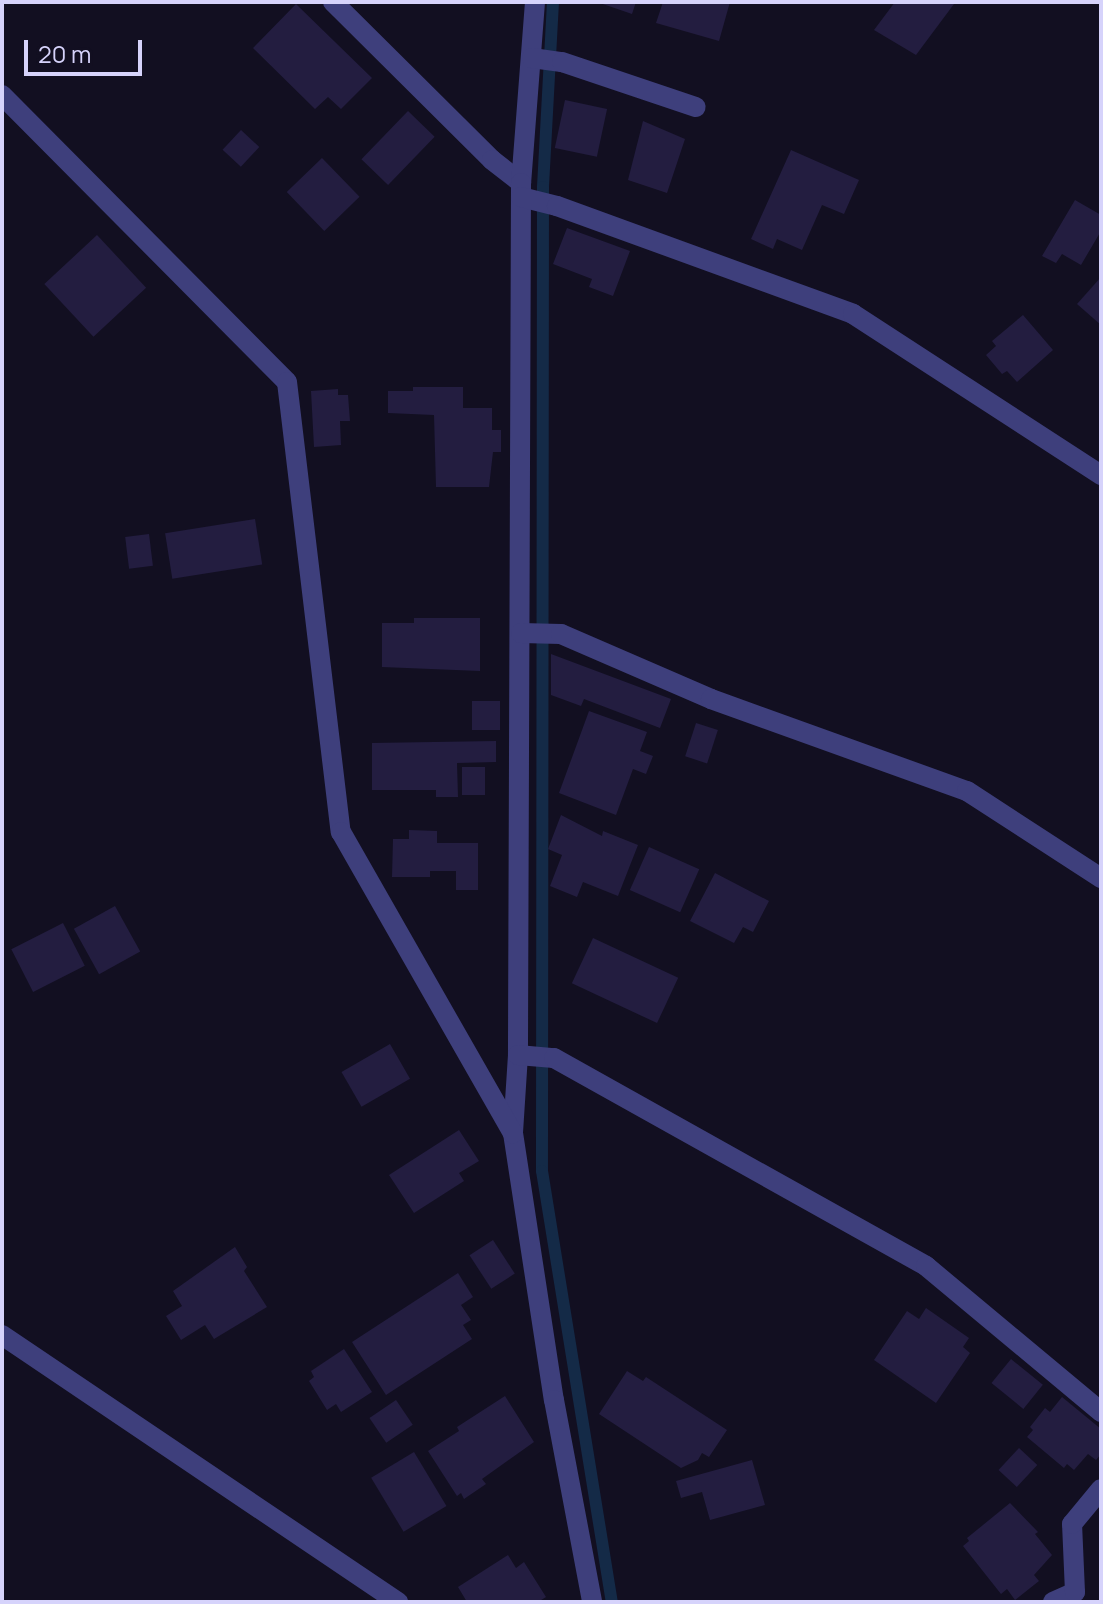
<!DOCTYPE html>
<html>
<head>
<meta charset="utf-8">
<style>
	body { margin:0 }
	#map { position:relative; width:1103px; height:1604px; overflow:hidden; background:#120f21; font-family:Manrope,sans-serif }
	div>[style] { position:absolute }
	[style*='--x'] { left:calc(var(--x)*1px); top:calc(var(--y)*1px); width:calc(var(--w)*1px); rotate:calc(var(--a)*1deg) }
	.stream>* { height:12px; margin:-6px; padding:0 6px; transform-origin:6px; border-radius:6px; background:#142a47 }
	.building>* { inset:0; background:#231d40; transform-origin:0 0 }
	.minor>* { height:20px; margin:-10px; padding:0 10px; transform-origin:10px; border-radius:10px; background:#3e3f7c }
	span { translate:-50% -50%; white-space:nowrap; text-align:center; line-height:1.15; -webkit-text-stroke:7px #120f21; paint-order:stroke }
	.frame { position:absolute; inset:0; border:4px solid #d6d3fb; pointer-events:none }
	.scale { position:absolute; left:24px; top:40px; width:118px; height:36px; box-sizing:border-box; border:4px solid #d6d3fb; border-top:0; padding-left:10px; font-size:24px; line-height:28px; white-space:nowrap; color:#d6d3fb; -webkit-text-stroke:6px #120f21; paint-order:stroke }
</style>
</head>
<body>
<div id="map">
	<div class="stream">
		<div style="--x:553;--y:2;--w:185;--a:93.1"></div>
		<div style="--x:543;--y:187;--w:984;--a:90.06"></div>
		<div style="--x:542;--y:1171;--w:437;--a:80.8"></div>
	</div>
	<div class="building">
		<div style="clip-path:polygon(597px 2px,636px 2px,632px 14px)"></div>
		<div style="clip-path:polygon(663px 2px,730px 2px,719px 41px,656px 23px)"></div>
		<div style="clip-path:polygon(895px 2px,952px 2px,954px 4px,916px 55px,874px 30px)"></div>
		<div style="clip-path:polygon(296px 4px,372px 78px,341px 109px,328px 97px,315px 109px,253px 48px)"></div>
		<div style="left:565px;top:100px;width:43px;height:49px;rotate:12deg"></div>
		<div style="left:408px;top:111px;width:37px;height:67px;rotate:44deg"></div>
		<div style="clip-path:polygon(643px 121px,685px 139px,667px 193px,628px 180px)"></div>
		<div style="left:241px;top:130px;width:25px;height:27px;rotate:43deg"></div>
		<div style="clip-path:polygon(791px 150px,859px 180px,844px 214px,822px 205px,802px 250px,777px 239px,773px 249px,751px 239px)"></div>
		<div style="left:322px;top:158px;width:54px;height:49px;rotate:46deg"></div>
		<div style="clip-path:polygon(1075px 200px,1101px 215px,1101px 231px,1081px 265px,1062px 254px,1056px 263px,1042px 256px)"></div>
		<div style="clip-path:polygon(567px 228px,630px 251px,613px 296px,589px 287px,592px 279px,553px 264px)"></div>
		<div style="left:97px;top:235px;width:72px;height:72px;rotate:47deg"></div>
		<div style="clip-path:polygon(1101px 277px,1101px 325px,1077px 304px)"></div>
		<div style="clip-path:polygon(1023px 315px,1053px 350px,1017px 382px,1007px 371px,1002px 374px,986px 355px,996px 346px,992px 341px)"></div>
		<div style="clip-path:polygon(413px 387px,463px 387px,463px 408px,492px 408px,492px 430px,501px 430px,501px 452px,493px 452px,489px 487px,436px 487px,434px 415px,388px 413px,388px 391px,413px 391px)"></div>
		<div style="clip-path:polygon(338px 389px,338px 395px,348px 395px,350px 421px,340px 421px,341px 445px,314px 447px,311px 391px)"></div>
		<div style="left:255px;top:519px;width:46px;height:91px;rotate:81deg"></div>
		<div style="left:149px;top:534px;width:32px;height:24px;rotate:83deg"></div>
		<div style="clip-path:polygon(414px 618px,480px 618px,480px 671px,382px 667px,382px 623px,414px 623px)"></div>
		<div style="clip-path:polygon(551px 654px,671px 699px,660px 728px,584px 699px,581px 706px,551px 695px)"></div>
		<div style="left:472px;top:701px;width:28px;height:29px"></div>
		<div style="clip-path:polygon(589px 711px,647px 732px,640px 751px,653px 756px,646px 774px,633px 769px,616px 815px,559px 793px)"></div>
		<div style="left:696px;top:723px;width:23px;height:35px;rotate:18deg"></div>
		<div style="clip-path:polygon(496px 741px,496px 762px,457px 763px,458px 797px,436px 797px,436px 790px,372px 790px,372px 743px)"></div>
		<div style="left:462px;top:767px;width:23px;height:28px"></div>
		<div style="clip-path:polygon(561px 815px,602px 836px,603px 831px,638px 845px,618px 896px,583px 882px,577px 897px,550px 886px,562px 855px,548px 849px)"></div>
		<div style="clip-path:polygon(409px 830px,437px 831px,437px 843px,478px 843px,478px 890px,456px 890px,456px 871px,430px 871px,430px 877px,392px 877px,393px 839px,409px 839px)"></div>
		<div style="left:649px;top:847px;width:55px;height:47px;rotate:24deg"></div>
		<div style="clip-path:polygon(715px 873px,769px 901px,753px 932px,743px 927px,734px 943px,690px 921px)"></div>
		<div style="left:115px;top:906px;width:52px;height:47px;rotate:61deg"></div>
		<div style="left:63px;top:923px;width:48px;height:58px;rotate:63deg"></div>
		<div style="left:593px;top:938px;width:94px;height:50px;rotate:25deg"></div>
		<div style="left:390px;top:1044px;width:40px;height:56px;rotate:60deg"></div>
		<div style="clip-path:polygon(459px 1130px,479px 1161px,459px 1173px,464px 1181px,414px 1213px,389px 1175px)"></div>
		<div style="left:493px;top:1240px;width:40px;height:28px;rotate:57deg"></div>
		<div style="clip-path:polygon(235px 1247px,247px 1267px,244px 1271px,267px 1307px,214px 1339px,205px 1325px,181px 1340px,166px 1316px,182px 1306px,173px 1291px)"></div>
		<div style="clip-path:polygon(458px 1273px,473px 1297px,461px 1305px,471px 1320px,463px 1325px,472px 1339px,386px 1395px,352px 1342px)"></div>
		<div style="clip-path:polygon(926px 1308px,969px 1338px,963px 1347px,970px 1353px,936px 1403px,874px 1360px,907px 1311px,919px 1319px)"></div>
		<div style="clip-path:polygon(344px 1349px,372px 1392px,341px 1412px,336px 1404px,327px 1410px,309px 1381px,314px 1377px,311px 1371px)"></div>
		<div style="left:1011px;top:1359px;width:41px;height:31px;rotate:39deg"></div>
		<div style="clip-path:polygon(627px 1371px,643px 1381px,646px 1377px,727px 1430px,709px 1457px,702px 1453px,698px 1460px,681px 1468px,599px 1414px)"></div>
		<div style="clip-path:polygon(505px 1396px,534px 1442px,482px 1479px,486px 1484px,464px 1499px,461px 1493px,457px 1496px,428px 1451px,459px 1431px,457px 1427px)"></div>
		<div style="clip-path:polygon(1062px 1397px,1101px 1429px,1101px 1454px,1096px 1460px,1088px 1454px,1074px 1470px,1067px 1464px,1064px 1468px,1027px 1437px,1033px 1430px,1030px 1427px,1045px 1408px,1050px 1412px)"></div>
		<div style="left:396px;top:1400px;width:30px;height:32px;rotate:56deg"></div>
		<div style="left:1019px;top:1448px;width:25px;height:30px;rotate:43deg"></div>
		<div style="left:414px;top:1452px;width:63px;height:50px;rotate:59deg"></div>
		<div style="clip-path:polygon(752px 1460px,765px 1505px,710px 1520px,702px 1492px,681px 1498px,676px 1481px)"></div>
		<div style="clip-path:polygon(1010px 1503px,1038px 1532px,1035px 1534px,1052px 1555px,1034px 1575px,1039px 1581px,1015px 1600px,1007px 1589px,1001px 1594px,963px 1546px,969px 1541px,967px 1538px)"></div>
		<div style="clip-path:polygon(508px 1555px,516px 1568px,524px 1562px,546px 1597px,538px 1602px,467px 1602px,458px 1587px)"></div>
	</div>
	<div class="minor">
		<div style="--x:333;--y:2;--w:224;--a:44.8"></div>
		<div style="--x:492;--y:160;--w:37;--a:38"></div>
		<div style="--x:535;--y:2;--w:182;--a:94.4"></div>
		<div style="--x:521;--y:183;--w:872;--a:90.2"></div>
		<div style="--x:518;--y:1055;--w:78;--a:93.7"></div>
		<div style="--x:513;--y:1133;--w:270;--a:81.3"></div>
		<div style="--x:554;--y:1400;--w:206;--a:79.3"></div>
		<div style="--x:532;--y:58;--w:30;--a:8"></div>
		<div style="--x:562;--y:62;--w:141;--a:18.6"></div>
		<div style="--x:2;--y:95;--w:404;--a:45.2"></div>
		<div style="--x:287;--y:382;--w:453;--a:83.2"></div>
		<div style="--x:341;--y:832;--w:347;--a:60.3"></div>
		<div style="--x:521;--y:197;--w:37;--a:14"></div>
		<div style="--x:557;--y:206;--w:315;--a:20"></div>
		<div style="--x:853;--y:314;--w:296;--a:33"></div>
		<div style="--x:521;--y:633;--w:40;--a:1.4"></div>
		<div style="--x:561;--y:634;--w:163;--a:23.4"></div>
		<div style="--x:711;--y:699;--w:272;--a:19.8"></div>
		<div style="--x:967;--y:791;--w:160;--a:33"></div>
		<div style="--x:518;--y:1055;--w:36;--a:5"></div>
		<div style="--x:554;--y:1058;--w:426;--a:29.2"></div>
		<div style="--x:926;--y:1266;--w:228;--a:39.8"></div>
		<div style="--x:2;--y:1335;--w:478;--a:34"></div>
		<div style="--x:1053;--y:1602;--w:24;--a:-24"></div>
		<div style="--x:1075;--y:1592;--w:68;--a:-92.5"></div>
		<div style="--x:1072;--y:1524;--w:45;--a:-50.4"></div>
	</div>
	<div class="frame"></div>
	<div class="scale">20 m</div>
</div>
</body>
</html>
